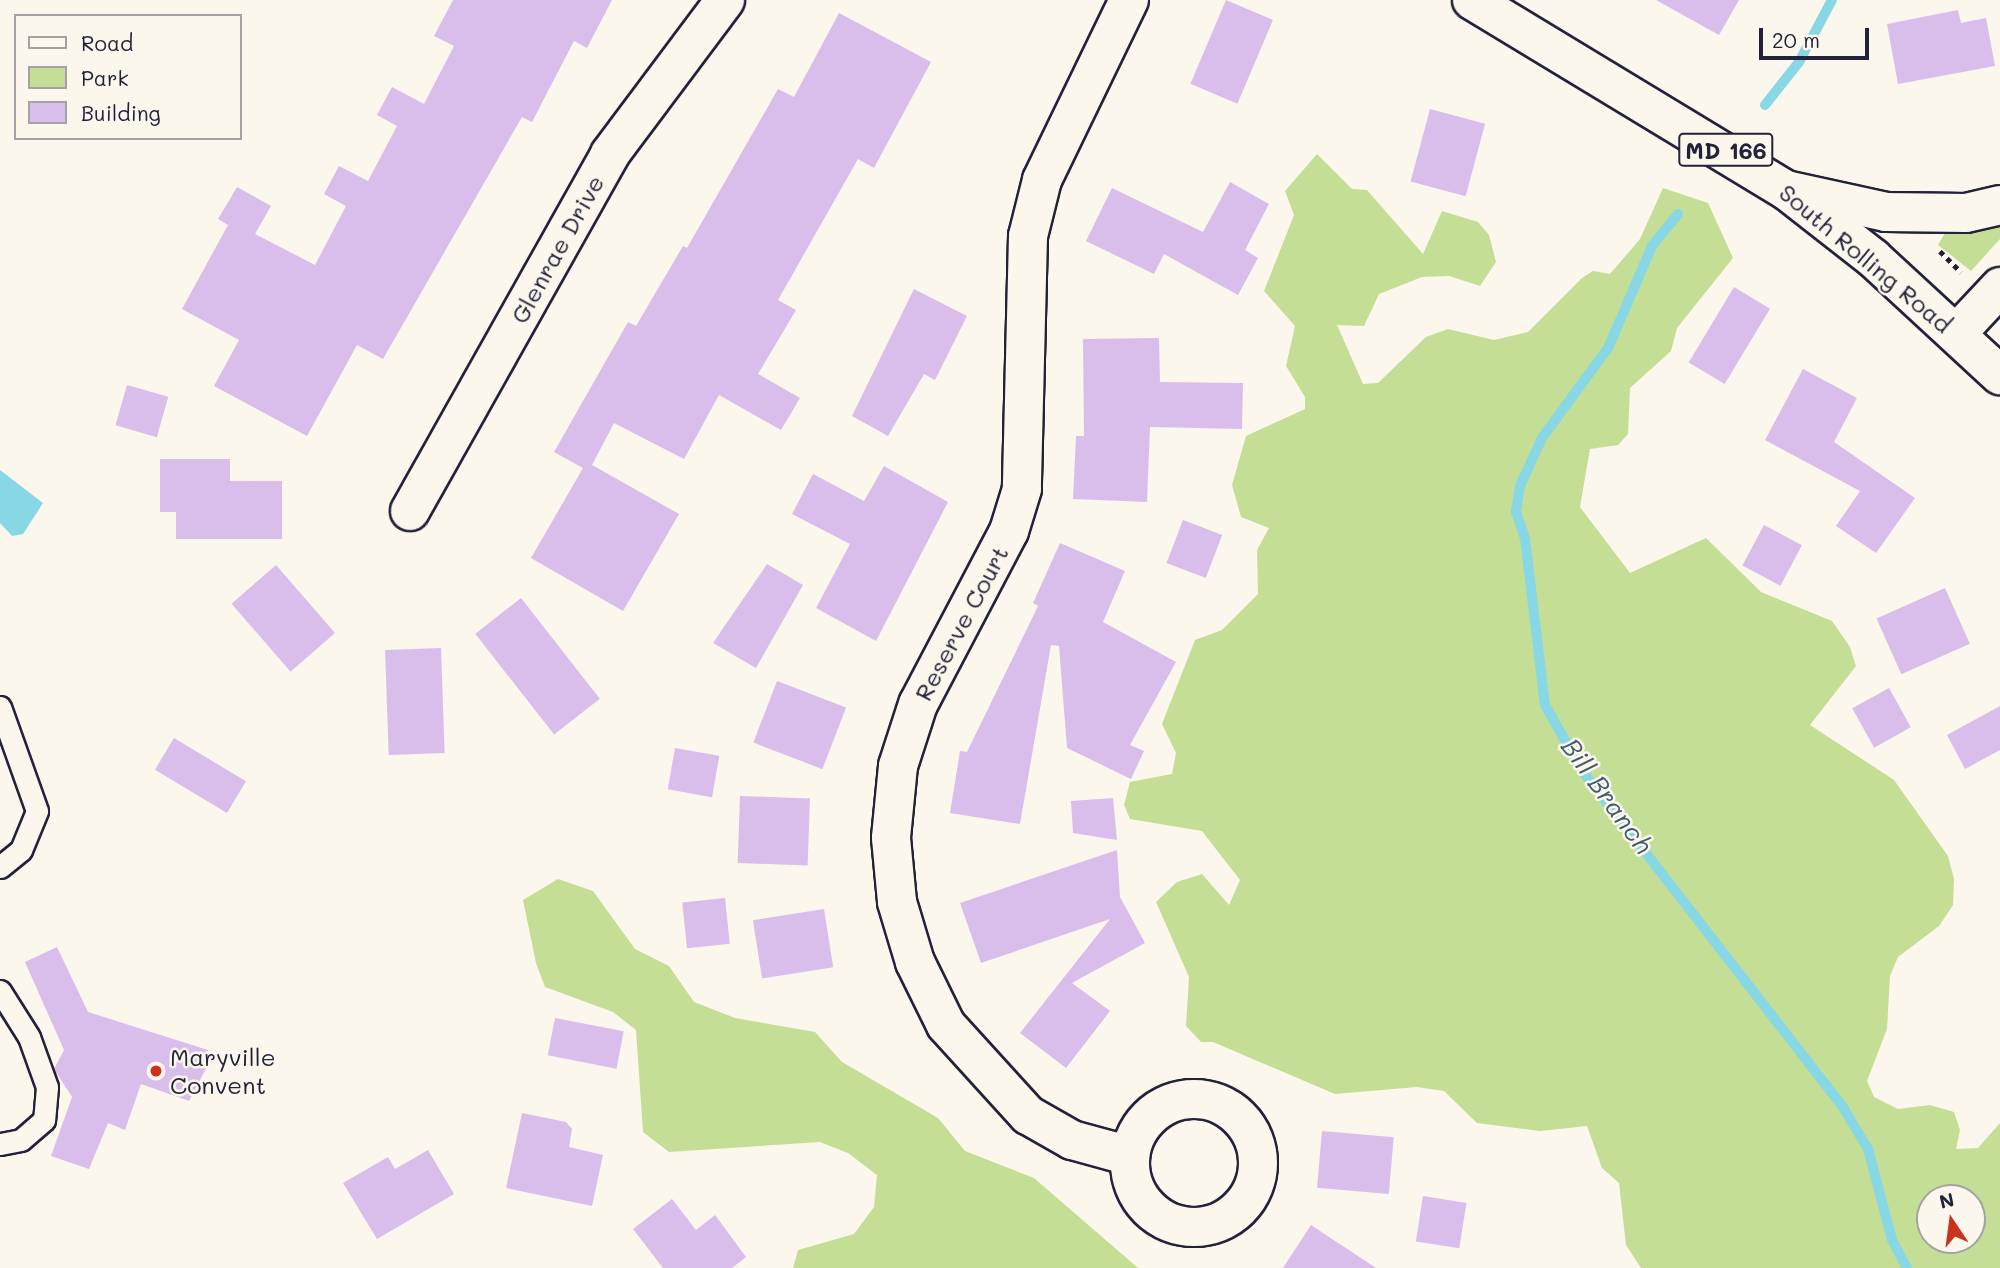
<!DOCTYPE html>
<html>
<head>
<meta charset="utf-8">
<style>
	body { margin:0 }
	#map { position:relative; width:2000px; height:1268px; overflow:hidden; background:#fbf7ec; font-family:Mali,sans-serif }
	div>[style] { position:absolute }
	[style*='--x'] { left:calc(var(--x)*1px); top:calc(var(--y)*1px); width:calc(var(--w)*1px); rotate:calc(var(--a)*1deg) }
	.green>* { inset:0; background:#c4de95 }
	.water>* { inset:0; background:#88d7e4 }
	.stream>* { height:10px; margin:-5px; padding:0 5px; transform-origin:5px; border-radius:5px; background:#88d7e4 }
	.building>* { inset:0; background:#d9beec; transform-origin:0 0 }
	.path>* { height:4.5px; margin-top:-2.25px; transform-origin:0; background:repeating-linear-gradient(90deg,#22223b 0 5px,transparent 0 10px) }
	.roads { filter:drop-shadow(2px 0 #22223b) drop-shadow(-2px 0 #22223b) drop-shadow(0 2px #22223b) drop-shadow(0 -2px #22223b) }
	.lane>* { height:21px; margin:-10.5px; padding:0 10.5px; transform-origin:10.5px; border-radius:10.5px; background:#fbf7ec }
	.street>* { height:38px; margin:-19px; padding:0 19px; transform-origin:19px; border-radius:19px; background:#fbf7ec }
	.street>.ring { margin:-19px; padding:0; box-sizing:content-box; background:none; border:38px solid #fbf7ec; border-radius:50% }
	.secondary>* { height:38px; margin:-19px; padding:0 19px; transform-origin:19px; border-radius:19px; background:#fbf7ec }
	.primary>* { height:38px; margin:-19px; padding:0 19px; transform-origin:19px; border-radius:19px; background:#fbf7ec }
	.dots>* { width:19px; height:19px; translate:-50% -50%; box-sizing:border-box; border:4px solid #fbf7ec; border-radius:50% }
	span { translate:-50% -50%; white-space:nowrap; text-align:center; line-height:1.15; -webkit-text-stroke:5px #fbf7ec; paint-order:stroke }
	.shield-label span { padding:2px 5px; background:#fbf7ec; border:2px solid; border-radius:5px; -webkit-text-stroke-width:0 }
	.shield-label { font-size:23px; color:#22223b; font-weight:700 }
	.street-label { font-size:24px; color:#22223b }
	.poi-label { font-size:24px; color:#22223b }
	.left { translate:0 -50%; text-align:left }
	.water-label { font-size:26px; color:#41586e; font-style:italic }
	.legend { position:absolute; left:14px; top:14px; width:228px; height:126px; box-sizing:border-box; background:#fbf7ec; border:2px solid #a4a2a5; margin:0; padding:9px 12px; list-style:none; font-size:21px; color:#22223b }
	.legend li { display:flex; align-items:center; gap:14px; height:35px }
	.legend b { width:35px; border:2px solid #a4a2a5 }
	.north { position:absolute; left:1916px; top:1184px; width:70px; height:70px; box-sizing:border-box; background:#fbf7ec; border:2px solid #a4a2a5; border-radius:50%; rotate:347deg; font-size:19px; font-weight:700; line-height:28px; text-align:center; color:#22223b }
	.north::after { content:''; display:block; margin:auto; width:24px; height:32px; background:#c8321e; clip-path:polygon(50% 0,100% 100%,50% 72%,0 100%) }
	.scale { position:absolute; left:1759px; top:28px; width:110px; height:32px; box-sizing:border-box; border:4px solid #22223b; border-top:0; padding-left:9px; font-size:21px; line-height:24px; white-space:nowrap; color:#22223b; -webkit-text-stroke:5px #fbf7ec; paint-order:stroke }
</style>
</head>
<body>
<div id="map">
	<div class="green">
		<div style="clip-path:polygon(evenodd,1317px 154px,1352px 189px,1367px 190px,1423px 254px,1442px 211px,1478px 222px,1489px 235px,1496px 262px,1480px 286px,1449px 276px,1422px 277px,1379px 294px,1364px 326px,1337px 325px,1363px 384px,1378px 383px,1426px 337px,1448px 329px,1494px 340px,1528px 332px,1582px 278px,1593px 271px,1610px 274px,1640px 239px,1663px 188px,1708px 203px,1733px 258px,1677px 328px,1671px 351px,1630px 388px,1628px 434px,1618px 445px,1590px 449px,1580px 507px,1630px 573px,1706px 538px,1761px 592px,1832px 621px,1850px 647px,1856px 666px,1810px 725px,1894px 780px,1948px 856px,1954px 879px,1953px 905px,1939px 926px,1898px 957px,1890px 976px,1887px 1029px,1867px 1081px,1874px 1097px,1898px 1109px,1930px 1105px,1954px 1112px,1960px 1130px,1956px 1149px,1978px 1148px,2000px 1123px,2000px 1268px,1641px 1268px,1626px 1245px,1619px 1183px,1602px 1168px,1587px 1126px,1540px 1131px,1477px 1123px,1444px 1091px,1417px 1087px,1335px 1094px,1213px 1042px,1201px 1042px,1186px 1026px,1189px 977px,1156px 902px,1177px 882px,1202px 874px,1229px 905px,1240px 880px,1202px 831px,1130px 819px,1124px 805px,1130px 782px,1172px 774px,1176px 753px,1162px 724px,1195px 640px,1222px 630px,1258px 594px,1257px 550px,1269px 528px,1241px 517px,1232px 485px,1246px 436px,1305px 409px,1305px 397px,1286px 366px,1295px 326px,1264px 291px,1294px 215px,1285px 191px,1317px 154px,1972px 1198px,1972px 1240px,1930px 1240px,1930px 1198px,1972px 1198px)"></div>
		<div style="clip-path:polygon(2000px 223px,2000px 239px,1971px 271px,1938px 245px,1947px 230px)"></div>
		<div style="clip-path:polygon(558px 879px,593px 891px,635px 949px,669px 966px,694px 1002px,735px 1018px,815px 1032px,842px 1062px,938px 1118px,965px 1151px,1034px 1178px,1138px 1268px,793px 1268px,798px 1250px,854px 1234px,874px 1207px,877px 1175px,848px 1153px,820px 1142px,669px 1152px,643px 1132px,636px 1030px,613px 1012px,545px 987px,536px 963px,523px 900px)"></div>
	</div>
	<div class="water">
		<div style="clip-path:polygon(0 470px,43px 503px,23px 534px,12px 536px,0 523px)"></div>
	</div>
	<div class="stream">
		<div style="--x:1765;--y:105;--w:55;--a:-51.7"></div>
		<div style="--x:1799;--y:62;--w:70;--a:-62"></div>
		<div style="--x:1678;--y:214;--w:41;--a:129.1"></div>
		<div style="--x:1652;--y:246;--w:111;--a:113.3"></div>
		<div style="--x:1608;--y:348;--w:112;--a:126.3"></div>
		<div style="--x:1542;--y:438;--w:53;--a:114.6"></div>
		<div style="--x:1520;--y:486;--w:26;--a:99"></div>
		<div style="--x:1516;--y:512;--w:28;--a:71"></div>
		<div style="--x:1525;--y:538;--w:168;--a:83.2"></div>
		<div style="--x:1545;--y:705;--w:77;--a:60.4"></div>
		<div style="--x:1583;--y:772;--w:426;--a:52.2"></div>
		<div style="--x:1844;--y:1109;--w:47;--a:59"></div>
		<div style="--x:1868;--y:1149;--w:94;--a:75.2"></div>
		<div style="--x:1892;--y:1240;--w:32;--a:62"></div>
	</div>
	<div class="building">
		<div style="clip-path:polygon(453px 0,612px 0,587px 48px,574px 41px,532px 122px,522px 117px,383px 359px,357px 345px,307px 436px,214px 386px,239px 340px,182px 309px,228px 225px,218px 219px,237px 187px,271px 206px,255px 234px,315px 265px,346px 206px,324px 194px,339px 166px,368px 181px,397px 126px,377px 115px,392px 87px,424px 104px,454px 46px,434px 36px)"></div>
		<div style="left:1226px;top:0;width:51px;height:91px;rotate:23deg"></div>
		<div style="clip-path:polygon(1656px 0,1739px 0,1719px 35px)"></div>
		<div style="clip-path:polygon(1958px 10px,1961px 23px,1986px 18px,1995px 66px,1898px 84px,1887px 24px)"></div>
		<div style="clip-path:polygon(839px 13px,931px 62px,874px 168px,858px 159px,778px 300px,796px 310px,758px 374px,800px 398px,781px 430px,719px 395px,684px 459px,614px 423px,592px 465px,679px 514px,623px 611px,531px 558px,583px 468px,554px 452px,628px 322px,636px 326px,683px 246px,687px 248px,778px 89px,794px 97px)"></div>
		<div style="left:1430px;top:109px;width:57px;height:75px;rotate:15deg"></div>
		<div style="clip-path:polygon(1230px 182px,1269px 204px,1245px 250px,1258px 258px,1238px 295px,1164px 254px,1154px 274px,1086px 241px,1112px 188px,1203px 232px)"></div>
		<div style="left:1734px;top:287px;width:42px;height:88px;rotate:31deg"></div>
		<div style="clip-path:polygon(914px 289px,967px 316px,935px 380px,924px 374px,888px 436px,852px 416px)"></div>
		<div style="clip-path:polygon(1159px 338px,1160px 382px,1243px 383px,1242px 429px,1150px 427px,1147px 502px,1073px 499px,1076px 436px,1084px 436px,1083px 339px)"></div>
		<div style="clip-path:polygon(1803px 369px,1857px 398px,1834px 442px,1915px 498px,1876px 553px,1836px 526px,1860px 491px,1765px 440px)"></div>
		<div style="left:127px;top:385px;width:43px;height:42px;rotate:16deg"></div>
		<div style="clip-path:polygon(160px 459px,230px 459px,230px 481px,282px 481px,282px 539px,176px 539px,176px 512px,160px 512px)"></div>
		<div style="clip-path:polygon(884px 466px,948px 502px,876px 641px,816px 608px,850px 544px,792px 514px,813px 474px,864px 501px)"></div>
		<div style="left:1183px;top:520px;width:42px;height:46px;rotate:21deg"></div>
		<div style="left:1764px;top:525px;width:43px;height:46px;rotate:28deg"></div>
		<div style="clip-path:polygon(1060px 543px,1125px 571px,1103px 622px,1176px 662px,1130px 745px,1144px 751px,1131px 779px,1067px 748px,1059px 646px,1051px 645px,1020px 824px,950px 813px,960px 751px,967px 752px,1038px 606px,1033px 603px)"></div>
		<div style="clip-path:polygon(767px 564px,803px 585px,756px 668px,713px 643px)"></div>
		<div style="left:276px;top:565px;width:90px;height:59px;rotate:49deg"></div>
		<div style="left:1945px;top:588px;width:61px;height:75px;rotate:66deg"></div>
		<div style="left:521px;top:598px;width:128px;height:58px;rotate:52deg"></div>
		<div style="left:441px;top:648px;width:105px;height:56px;rotate:88deg"></div>
		<div style="left:777px;top:681px;width:74px;height:66px;rotate:21deg"></div>
		<div style="left:1889px;top:688px;width:45px;height:42px;rotate:61deg"></div>
		<div style="clip-path:polygon(2000px 706px,2000px 750px,1965px 769px,1947px 735px)"></div>
		<div style="left:174px;top:738px;width:84px;height:37px;rotate:31deg"></div>
		<div style="left:675px;top:748px;width:45px;height:42px;rotate:10deg"></div>
		<div style="left:740px;top:796px;width:70px;height:67px;rotate:2deg"></div>
		<div style="clip-path:polygon(1113px 798px,1117px 840px,1073px 833px,1071px 801px)"></div>
		<div style="clip-path:polygon(1117px 850px,1120px 897px,1145px 943px,1072px 983px,1110px 1011px,1066px 1068px,1020px 1033px,1110px 919px,981px 963px,960px 903px)"></div>
		<div style="left:725px;top:898px;width:46px;height:43px;rotate:84deg"></div>
		<div style="left:824px;top:909px;width:59px;height:72px;rotate:81deg"></div>
		<div style="clip-path:polygon(57px 947px,88px 1012px,208px 1050px,204px 1059px,210px 1061px,189px 1101px,141px 1084px,125px 1130px,108px 1123px,89px 1169px,51px 1156px,72px 1097px,54px 1069px,64px 1050px,25px 962px)"></div>
		<div style="left:555px;top:1018px;width:70px;height:38px;rotate:11deg"></div>
		<div style="clip-path:polygon(522px 1113px,566px 1122px,572px 1129px,569px 1147px,603px 1155px,592px 1206px,506px 1188px)"></div>
		<div style="left:1322px;top:1131px;width:72px;height:57px;rotate:5deg"></div>
		<div style="clip-path:polygon(428px 1150px,454px 1194px,377px 1239px,343px 1183px,388px 1157px,395px 1169px)"></div>
		<div style="left:1423px;top:1196px;width:44px;height:46px;rotate:9deg"></div>
		<div style="clip-path:polygon(672px 1199px,696px 1230px,715px 1215px,746px 1257px,732px 1268px,663px 1268px,633px 1229px)"></div>
		<div style="clip-path:polygon(1311px 1225px,1376px 1268px,1283px 1268px)"></div>
	</div>
	<div class="path">
		<div style="--x:1940;--y:251;--w:30;--a:45"></div>
	</div>
	<div class="roads">
		<div class="lane">
			<div style="--x:0;--y:707;--w:110;--a:70.4"></div>
			<div style="--x:37;--y:811;--w:42;--a:112.3"></div>
			<div style="--x:21;--y:850;--w:27;--a:141"></div>
			<div style="--x:0;--y:991;--w:54;--a:57.8"></div>
			<div style="--x:29;--y:1037;--w:53;--a:70.2"></div>
			<div style="--x:47;--y:1087;--w:33;--a:95"></div>
			<div style="--x:44;--y:1120;--w:30;--a:139"></div>
			<div style="--x:21;--y:1140;--w:21;--a:169"></div>
		</div>
		<div class="street">
			<div style="--x:1129;--y:0;--w:200;--a:115.8"></div>
			<div style="--x:1042;--y:180;--w:58;--a:104"></div>
			<div style="--x:1028;--y:236;--w:253;--a:91.4"></div>
			<div style="--x:1022;--y:489;--w:44;--a:107.2"></div>
			<div style="--x:1009;--y:531;--w:195;--a:117.7"></div>
			<div style="--x:918;--y:704;--w:65;--a:107.9"></div>
			<div style="--x:898;--y:766;--w:72;--a:95.6"></div>
			<div style="--x:891;--y:838;--w:64;--a:84.6"></div>
			<div style="--x:897;--y:902;--w:63;--a:73.3"></div>
			<div style="--x:915;--y:962;--w:70;--a:63.8"></div>
			<div style="--x:946;--y:1025;--w:122;--a:47.7"></div>
			<div style="--x:1028;--y:1115;--w:51;--a:29.6"></div>
			<div style="--x:1072;--y:1140;--w:60;--a:15.4"></div>
			<div style="--x:410;--y:511;--w:409;--a:-60.7"></div>
			<div style="--x:610;--y:154;--w:192;--a:-53.2"></div>
			<div class="ring" style="left:1130px;top:1099px;width:90px;height:90px"></div>
		</div>
		<div class="secondary">
			<div style="--x:1786;--y:190;--w:102;--a:12.4"></div>
			<div style="--x:1886;--y:212;--w:80;--a:0.7"></div>
			<div style="--x:1966;--y:213;--w:35;--a:-13"></div>
			<div style="--x:1957;--y:333;--w:63;--a:-46.9"></div>
		</div>
		<div class="primary">
			<div style="--x:1472;--y:0;--w:367;--a:31.2"></div>
			<div style="--x:1786;--y:190;--w:110;--a:38"></div>
			<div style="--x:1873;--y:258;--w:173;--a:42.7"></div>
		</div>
	</div>
	<div class="dots">
		<div style="left:156px;top:1071px;background:#c8321e"></div>
	</div>
	<div class="shield-label">
		<span style="left:1726px;top:150px">MD 166</span>
	</div>
	<div class="street-label">
		<span style="left:557px;top:249px;rotate:-61deg">Glenrae Drive</span>
		<span style="left:1866px;top:258px;rotate:40deg">South Rolling Road</span>
		<span style="left:961px;top:623px;rotate:-62deg">Reserve Court</span>
	</div>
	<div class="poi-label">
		<span class="left" style="left:170px;top:1071px">Maryville<br>Convent</span>
	</div>
	<div class="water-label">
		<span style="left:1607px;top:796px;rotate:54deg">Bill Branch</span>
	</div>
	<ul class="legend">
	<li><b style="height:9px;background:#fbf7ec"></b>Road</li>
	<li><b style="height:19px;background:#c4de95"></b>Park</li>
	<li><b style="height:19px;background:#d9beec"></b>Building</li>
	</ul>
	<div class="north">N</div>
	<div class="scale">20 m</div>
</div>
</body>
</html>
